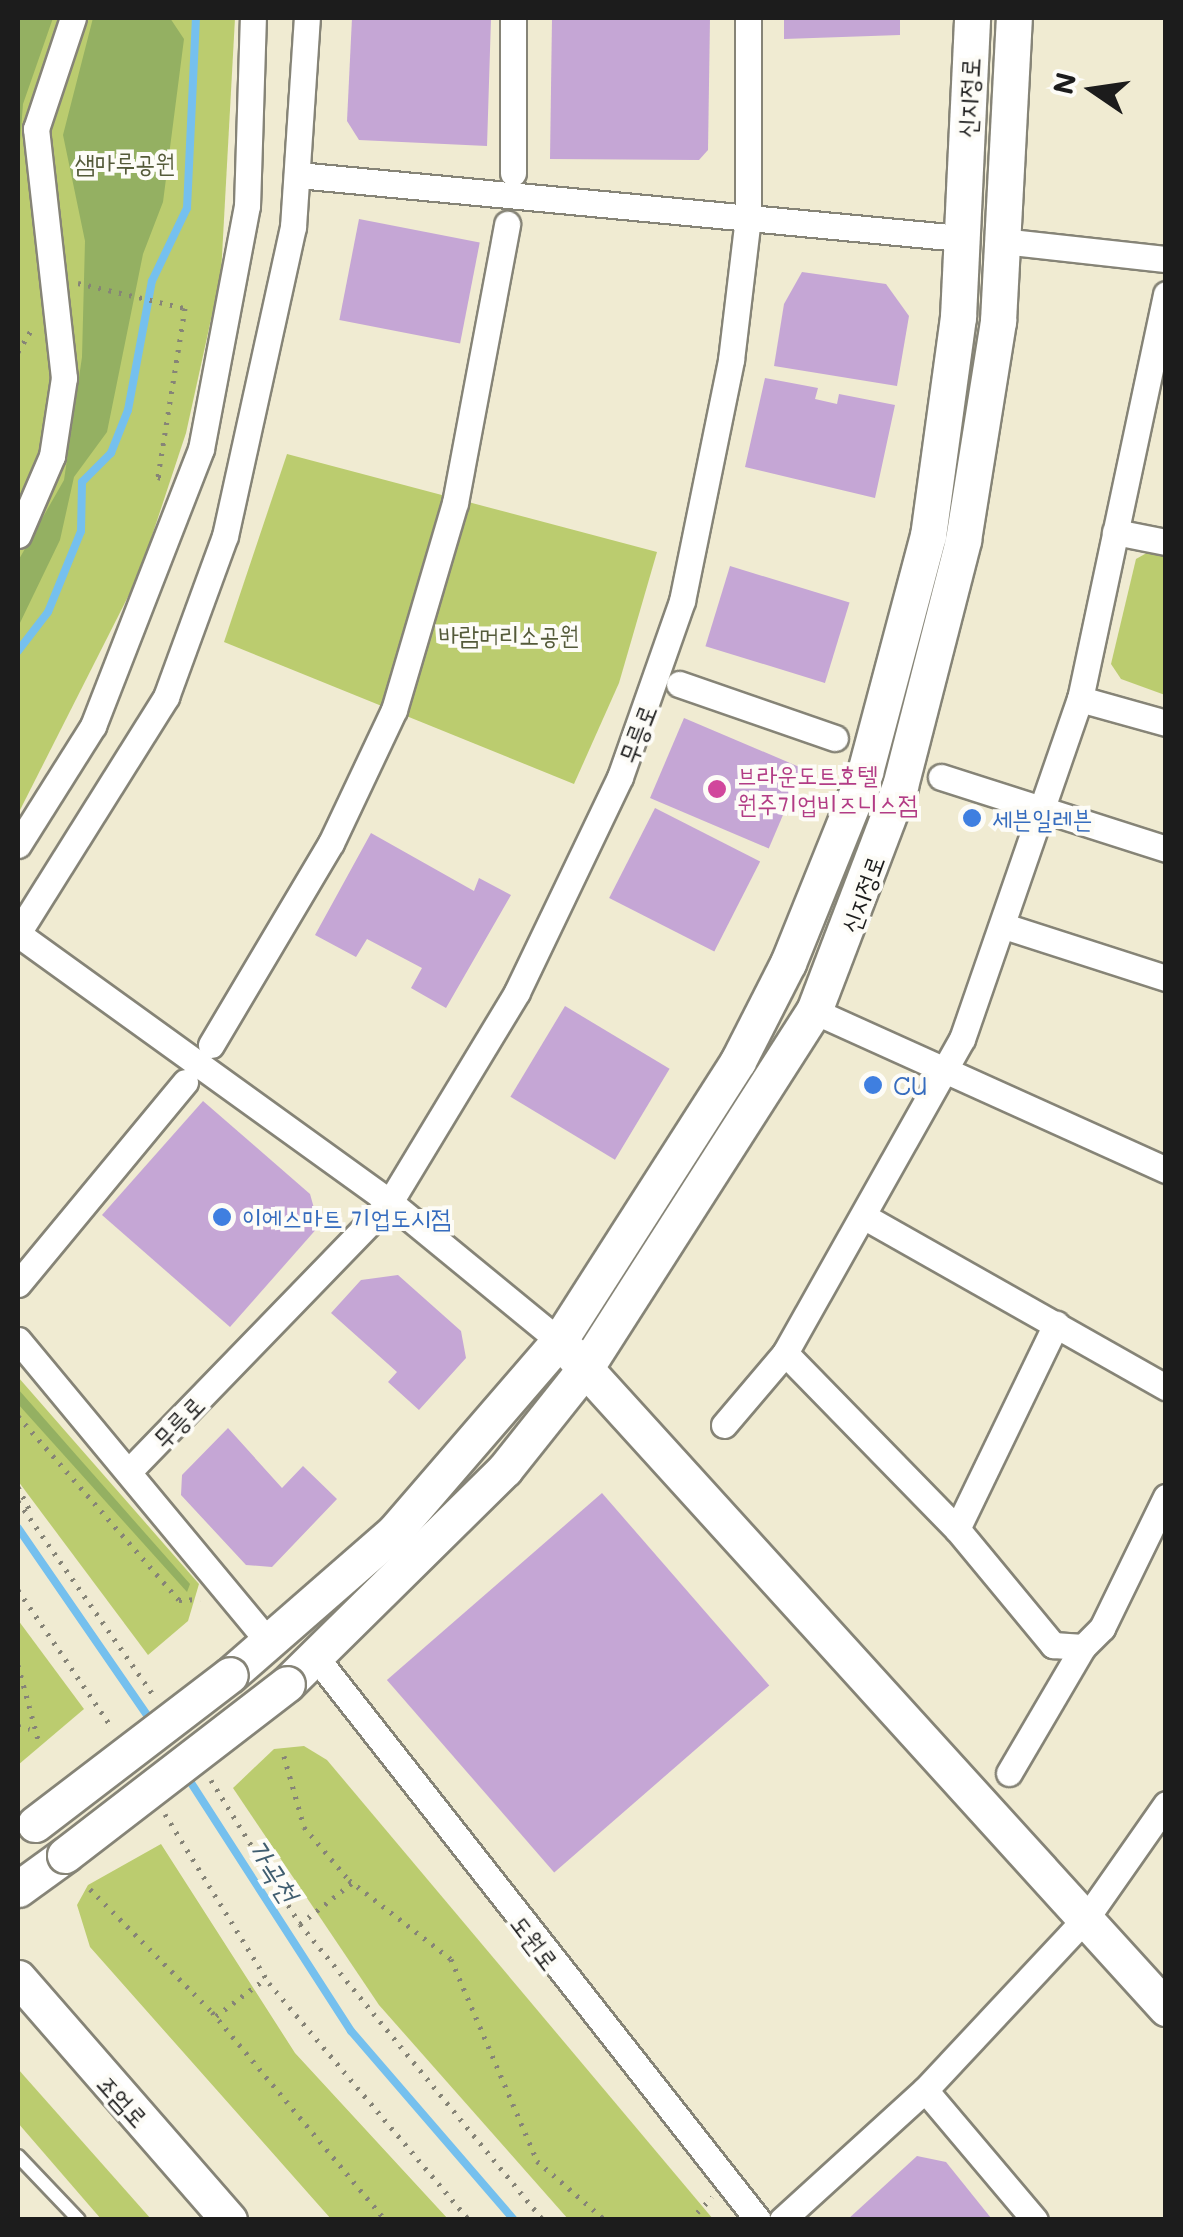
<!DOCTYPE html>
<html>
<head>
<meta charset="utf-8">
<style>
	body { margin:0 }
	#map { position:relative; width:1183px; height:2237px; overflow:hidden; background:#f0ebd2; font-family:Mali,"Poor Story",sans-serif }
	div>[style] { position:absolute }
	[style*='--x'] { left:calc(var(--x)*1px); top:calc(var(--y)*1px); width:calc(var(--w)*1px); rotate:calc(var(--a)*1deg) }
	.green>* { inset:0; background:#bbcc6f }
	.forest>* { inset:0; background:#94b062 }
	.stream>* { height:8px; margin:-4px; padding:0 4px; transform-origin:4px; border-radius:4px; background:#75c0ee }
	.building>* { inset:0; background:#c5a6d5; transform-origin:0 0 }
	.path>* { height:5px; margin-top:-2.5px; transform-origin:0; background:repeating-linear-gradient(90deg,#868477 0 2.5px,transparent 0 10.5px) }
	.roads { filter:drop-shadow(2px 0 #868477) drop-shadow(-2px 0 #868477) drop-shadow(0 2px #868477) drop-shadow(0 -2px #868477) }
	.lane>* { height:12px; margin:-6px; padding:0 6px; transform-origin:6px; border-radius:6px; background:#fff }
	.street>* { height:25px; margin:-12.5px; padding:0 12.5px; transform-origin:12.5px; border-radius:12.5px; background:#fff }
	.secondary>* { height:35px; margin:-17.5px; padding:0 17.5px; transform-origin:17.5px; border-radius:17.5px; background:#fff }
	.bridges { filter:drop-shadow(2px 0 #868477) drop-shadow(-2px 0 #868477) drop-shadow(0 2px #868477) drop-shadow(0 -2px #868477) }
	.secondary-bridge>* { height:35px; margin:-17.5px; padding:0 17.5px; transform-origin:17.5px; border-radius:17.5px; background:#fff }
	.dots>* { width:28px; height:28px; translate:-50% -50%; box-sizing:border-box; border:5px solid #fdfcf7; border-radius:50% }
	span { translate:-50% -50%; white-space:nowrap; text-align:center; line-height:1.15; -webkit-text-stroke:8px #fdfcf7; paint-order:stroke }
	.street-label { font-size:25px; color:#1c1c1c }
	.park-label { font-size:25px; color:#545a39 }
	.hotel-label { font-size:25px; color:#b23c85 }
	.left { translate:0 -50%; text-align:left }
	.shop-label { font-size:25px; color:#366cbe }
	.water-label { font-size:28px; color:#405e70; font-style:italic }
	.frame { position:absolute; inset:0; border:20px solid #1c1c1c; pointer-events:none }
	.north { position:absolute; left:1043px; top:40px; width:100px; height:100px; -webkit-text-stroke:8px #fdfcf7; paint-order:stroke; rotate:283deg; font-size:28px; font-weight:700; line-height:40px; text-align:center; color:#1c1c1c }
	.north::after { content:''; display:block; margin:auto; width:35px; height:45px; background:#1c1c1c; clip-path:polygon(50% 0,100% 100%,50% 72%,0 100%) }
</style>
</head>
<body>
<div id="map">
	<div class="green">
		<div style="clip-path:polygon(18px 18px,235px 18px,221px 274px,186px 433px,139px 575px,18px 814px)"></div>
		<div style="clip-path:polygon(287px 454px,657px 552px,619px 683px,574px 784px,224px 642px)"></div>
		<div style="clip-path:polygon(1152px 550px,1165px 553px,1165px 695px,1121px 679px,1111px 664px,1136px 559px)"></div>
		<div style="clip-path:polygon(18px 1377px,199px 1584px,188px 1621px,148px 1655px,18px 1481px)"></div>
		<div style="clip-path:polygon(18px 1620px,84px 1709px,18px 1765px)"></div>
		<div style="clip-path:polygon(304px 1746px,327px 1760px,713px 2219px,568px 2219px,379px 2005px,233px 1788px,274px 1749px)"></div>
		<div style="clip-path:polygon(161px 1844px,295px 2053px,448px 2219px,331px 2219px,90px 1947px,77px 1905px,88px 1885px)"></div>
		<div style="clip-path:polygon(18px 2069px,151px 2219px,101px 2219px,18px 2123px)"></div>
	</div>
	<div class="forest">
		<div style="clip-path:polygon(18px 18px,53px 18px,23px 104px,18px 168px)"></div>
		<div style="clip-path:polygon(93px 18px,170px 18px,184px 39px,163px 202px,143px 254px,107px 432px,74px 477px,60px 540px,18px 627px,18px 561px,64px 480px,82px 357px,85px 241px,63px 135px)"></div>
		<div style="clip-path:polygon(18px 1389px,190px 1584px,187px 1592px,18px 1404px)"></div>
	</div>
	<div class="stream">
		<div style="--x:18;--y:651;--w:49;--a:-52.4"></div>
		<div style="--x:48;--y:612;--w:87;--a:-67.8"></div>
		<div style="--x:81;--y:531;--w:49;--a:-88.8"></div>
		<div style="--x:82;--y:482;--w:41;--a:-45"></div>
		<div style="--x:111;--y:453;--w:46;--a:-68.4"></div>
		<div style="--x:128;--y:410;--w:131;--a:-79.5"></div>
		<div style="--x:152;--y:281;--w:81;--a:-64.4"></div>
		<div style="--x:187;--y:208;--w:190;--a:-87.3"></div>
		<div style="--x:18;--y:1528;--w:234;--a:55.4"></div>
		<div style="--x:186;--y:1775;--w:305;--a:57.2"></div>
		<div style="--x:351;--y:2031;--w:250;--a:49.2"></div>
	</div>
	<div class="building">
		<div style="clip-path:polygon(352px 18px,491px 19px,487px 146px,359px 140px,347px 121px)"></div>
		<div style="clip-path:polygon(552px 18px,710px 18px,708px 150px,699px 160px,550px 159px)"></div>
		<div style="clip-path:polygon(784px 18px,900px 18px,900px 35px,784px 39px)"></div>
		<div style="left:359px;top:219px;width:123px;height:103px;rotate:11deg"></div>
		<div style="clip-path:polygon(802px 272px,886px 284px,909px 316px,897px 386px,774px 366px,784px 304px)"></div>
		<div style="clip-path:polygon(765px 378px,818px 388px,815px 399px,837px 404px,839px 394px,895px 405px,875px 498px,745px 467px)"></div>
		<div style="left:730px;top:566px;width:125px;height:84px;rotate:17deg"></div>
		<div style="left:684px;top:718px;width:129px;height:87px;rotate:23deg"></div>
		<div style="left:655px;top:808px;width:118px;height:101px;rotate:27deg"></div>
		<div style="clip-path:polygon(371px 833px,474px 891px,479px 878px,511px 895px,446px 1008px,411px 988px,422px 968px,367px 939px,356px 957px,315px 935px)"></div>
		<div style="left:565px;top:1006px;width:122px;height:106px;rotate:31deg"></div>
		<div style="clip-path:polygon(203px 1101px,310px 1194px,319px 1226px,230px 1327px,102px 1215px)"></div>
		<div style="clip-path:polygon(398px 1275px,461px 1331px,466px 1358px,419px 1410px,388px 1382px,397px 1372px,331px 1313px,361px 1280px)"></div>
		<div style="clip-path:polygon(228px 1428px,282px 1488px,303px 1466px,337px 1499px,272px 1567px,246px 1565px,181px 1495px,182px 1475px)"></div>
		<div style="left:602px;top:1493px;width:255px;height:285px;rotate:49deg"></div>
		<div style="clip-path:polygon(917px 2156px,946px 2162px,991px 2218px,847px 2220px)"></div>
	</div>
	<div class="path">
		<div style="--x:78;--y:283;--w:110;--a:13.2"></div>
		<div style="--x:185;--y:308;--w:171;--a:99.1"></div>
		<div style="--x:158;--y:477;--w:9;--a:21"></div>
		<div style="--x:18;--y:352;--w:27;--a:-59"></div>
		<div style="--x:18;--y:1416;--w:244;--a:48.8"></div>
		<div style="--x:179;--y:1600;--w:21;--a:-3"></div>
		<div style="--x:18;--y:1487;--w:28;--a:63"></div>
		<div style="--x:18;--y:1501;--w:238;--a:55.1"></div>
		<div style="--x:18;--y:1590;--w:167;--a:55.7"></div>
		<div style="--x:18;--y:1665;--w:77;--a:74.9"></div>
		<div style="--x:18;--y:1726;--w:12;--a:14"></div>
		<div style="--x:284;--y:1756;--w:74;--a:74.3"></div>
		<div style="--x:304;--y:1827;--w:70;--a:49.7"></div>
		<div style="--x:349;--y:1880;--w:129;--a:37.8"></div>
		<div style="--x:451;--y:1959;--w:220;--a:66.9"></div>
		<div style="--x:537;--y:2161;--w:90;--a:40.9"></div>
		<div style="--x:211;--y:1780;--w:169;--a:58.3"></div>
		<div style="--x:300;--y:1924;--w:383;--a:50.6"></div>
		<div style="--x:165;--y:1814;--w:198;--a:58.4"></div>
		<div style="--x:269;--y:1983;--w:310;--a:49.8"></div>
		<div style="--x:90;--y:1889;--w:173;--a:45.2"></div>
		<div style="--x:212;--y:2012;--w:271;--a:50.2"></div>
		<div style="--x:300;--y:1924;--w:66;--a:-38.3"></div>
		<div style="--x:216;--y:2016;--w:61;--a:-37.1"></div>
		<div style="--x:690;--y:2220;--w:32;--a:-46"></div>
	</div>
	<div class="roads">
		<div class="lane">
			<div style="--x:18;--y:2156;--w:88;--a:46.4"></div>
		</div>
		<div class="street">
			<div style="--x:513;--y:173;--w:155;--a:-90"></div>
			<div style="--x:298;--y:175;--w:665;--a:5.44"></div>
			<div style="--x:1002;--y:241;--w:165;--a:6.3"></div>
			<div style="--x:1115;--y:532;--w:52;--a:11.1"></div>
			<div style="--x:18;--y:535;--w:86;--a:-66.7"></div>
			<div style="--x:52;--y:456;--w:79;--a:-81.3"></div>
			<div style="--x:64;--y:378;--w:251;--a:-96.4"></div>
			<div style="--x:36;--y:129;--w:117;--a:-71.6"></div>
			<div style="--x:679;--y:684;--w:165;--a:19.1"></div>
			<div style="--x:1080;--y:699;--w:89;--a:15.6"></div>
			<div style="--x:941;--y:777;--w:236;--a:17.7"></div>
			<div style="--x:18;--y:845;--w:141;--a:-57.8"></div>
			<div style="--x:93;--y:726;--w:297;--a:-68.7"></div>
			<div style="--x:201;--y:449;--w:247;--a:-79.3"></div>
			<div style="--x:247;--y:206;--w:188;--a:-88.2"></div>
			<div style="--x:1004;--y:926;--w:170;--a:17.8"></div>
			<div style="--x:18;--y:933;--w:279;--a:-57.9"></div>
			<div style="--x:166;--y:697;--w:171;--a:-69.9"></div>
			<div style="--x:225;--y:536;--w:316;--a:-77.6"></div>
			<div style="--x:293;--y:227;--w:209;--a:-86.2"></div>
			<div style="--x:18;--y:934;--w:458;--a:35.8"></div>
			<div style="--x:390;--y:1202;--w:219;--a:39.4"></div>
			<div style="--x:814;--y:1011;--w:386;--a:24.3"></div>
			<div style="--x:211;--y:1045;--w:235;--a:-59.3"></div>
			<div style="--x:331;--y:843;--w:147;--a:-64.7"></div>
			<div style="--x:394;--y:710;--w:216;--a:-73.6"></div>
			<div style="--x:455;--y:503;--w:284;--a:-79.4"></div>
			<div style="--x:865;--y:1217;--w:346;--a:29.5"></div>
			<div style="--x:18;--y:1284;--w:262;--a:-50.4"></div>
			<div style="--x:18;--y:1340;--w:394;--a:50.3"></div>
			<div style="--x:785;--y:1353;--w:246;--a:45.7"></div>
			<div style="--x:957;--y:1529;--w:151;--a:50.4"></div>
			<div style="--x:1053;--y:1645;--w:30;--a:4"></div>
			<div style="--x:1083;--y:1647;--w:27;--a:-45"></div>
			<div style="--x:1102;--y:1628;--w:146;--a:-64"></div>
			<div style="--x:724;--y:1425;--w:94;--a:-49.7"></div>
			<div style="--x:785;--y:1353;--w:360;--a:-60.6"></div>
			<div style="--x:962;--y:1039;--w:360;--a:-70.9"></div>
			<div style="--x:1080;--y:699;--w:414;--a:-78"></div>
			<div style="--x:132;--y:1468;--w:371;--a:-45.9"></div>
			<div style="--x:390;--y:1202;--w:245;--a:-58.8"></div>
			<div style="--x:517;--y:992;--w:238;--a:-64.4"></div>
			<div style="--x:620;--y:777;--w:187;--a:-70.6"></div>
			<div style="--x:682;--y:601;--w:246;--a:-78.5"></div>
			<div style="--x:731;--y:360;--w:144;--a:-83.2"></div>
			<div style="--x:748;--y:217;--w:199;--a:-90"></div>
			<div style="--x:957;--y:1529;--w:228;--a:-64.2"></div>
			<div style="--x:318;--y:1660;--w:712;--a:51.84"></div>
			<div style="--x:1009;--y:1773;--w:146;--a:-59.6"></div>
			<div style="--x:925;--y:2090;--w:170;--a:49.8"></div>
			<div style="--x:782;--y:2220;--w:193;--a:-42.3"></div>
			<div style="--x:925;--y:2090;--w:237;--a:-46.9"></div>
			<div style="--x:1087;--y:1917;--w:138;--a:-55"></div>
		</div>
		<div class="secondary">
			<div style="--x:571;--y:1353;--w:885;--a:47.75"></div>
			<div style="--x:230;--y:1675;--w:218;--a:-41.1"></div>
			<div style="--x:394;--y:1532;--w:252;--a:-49.2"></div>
			<div style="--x:559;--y:1341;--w:332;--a:-57.4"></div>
			<div style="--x:738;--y:1061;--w:110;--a:-63"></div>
			<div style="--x:788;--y:963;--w:206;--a:-68"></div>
			<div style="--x:865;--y:772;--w:244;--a:-75.1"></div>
			<div style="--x:928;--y:536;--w:221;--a:-82.2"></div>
			<div style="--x:958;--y:317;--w:299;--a:-87.3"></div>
			<div style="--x:287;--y:1684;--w:306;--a:-44.6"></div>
			<div style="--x:505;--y:1469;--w:130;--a:-51.5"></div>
			<div style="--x:586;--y:1367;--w:423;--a:-57.4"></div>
			<div style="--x:814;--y:1011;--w:241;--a:-69.1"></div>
			<div style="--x:900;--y:786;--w:254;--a:-75.6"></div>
			<div style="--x:963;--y:540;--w:222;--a:-80.9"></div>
			<div style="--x:998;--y:321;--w:303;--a:-87"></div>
			<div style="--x:18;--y:1889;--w:58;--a:-35.9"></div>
			<div style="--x:18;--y:1978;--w:321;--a:48.9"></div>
		</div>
	</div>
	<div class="bridges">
		<div class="secondary-bridge">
			<div style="--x:35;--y:1824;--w:245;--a:-37.4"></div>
			<div style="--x:65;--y:1855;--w:280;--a:-37.6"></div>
		</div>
	</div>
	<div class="dots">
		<div style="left:717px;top:789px;background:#d1479c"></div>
		<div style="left:972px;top:818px;background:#3f7fe0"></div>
		<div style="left:873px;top:1085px;background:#3f7fe0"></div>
		<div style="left:222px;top:1217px;background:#3f7fe0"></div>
	</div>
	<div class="street-label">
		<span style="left:968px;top:98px;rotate:-87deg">신지정로</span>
		<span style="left:637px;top:734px;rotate:-69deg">무릉로</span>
		<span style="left:862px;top:894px;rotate:-70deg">신지정로</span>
		<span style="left:178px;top:1422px;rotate:-46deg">무릉로</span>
		<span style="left:535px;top:1942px;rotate:53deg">도원로</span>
		<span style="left:123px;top:2100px;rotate:48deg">조엄로</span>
	</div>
	<div class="park-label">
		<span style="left:125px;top:162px">샘마루공원</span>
		<span style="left:509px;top:634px">바람머리소공원</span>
	</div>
	<div class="hotel-label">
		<span class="left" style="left:737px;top:789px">브라운도트호텔<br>원주기업비즈니스점</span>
	</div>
	<div class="shop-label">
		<span class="left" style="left:992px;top:818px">세븐일레븐</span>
		<span class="left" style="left:893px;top:1085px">CU</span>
		<span class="left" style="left:242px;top:1217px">이에스마트 기업도시점</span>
	</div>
	<div class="water-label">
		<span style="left:274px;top:1870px;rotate:57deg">가곡천</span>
	</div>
	<div class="frame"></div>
	<div class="north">N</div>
</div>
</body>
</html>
